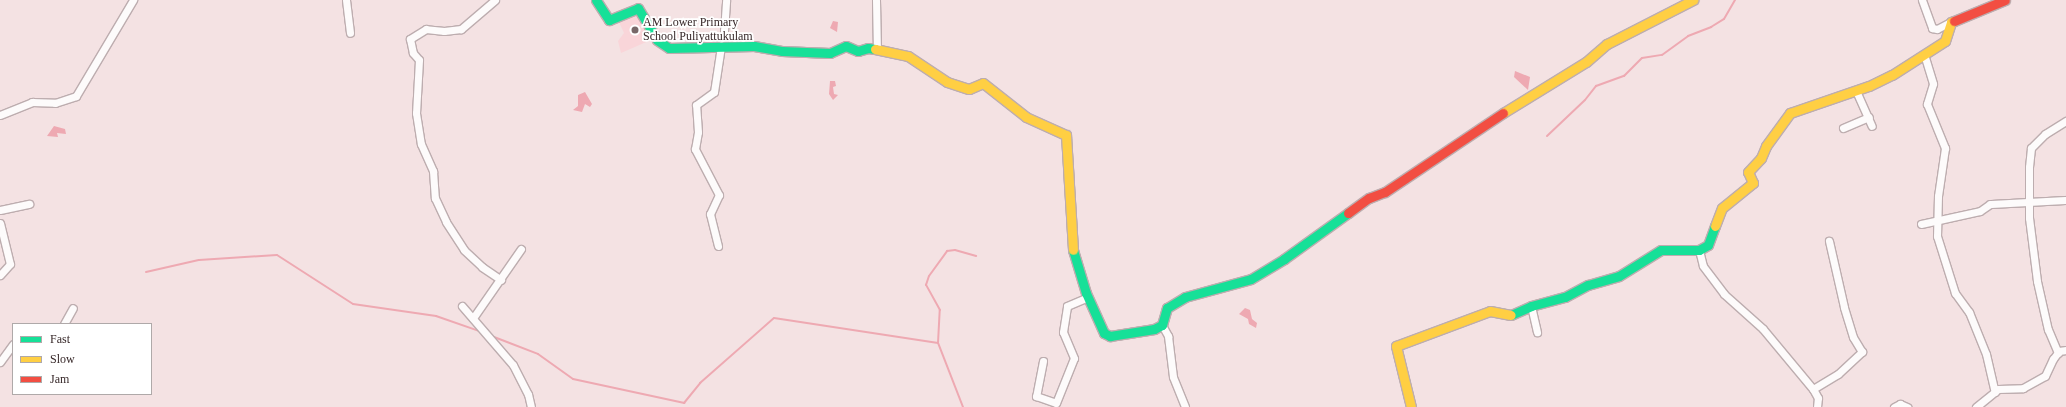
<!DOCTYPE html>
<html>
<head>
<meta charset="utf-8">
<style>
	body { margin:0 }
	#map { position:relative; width:2066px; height:407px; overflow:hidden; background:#f4e2e3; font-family:"Times New Roman",serif }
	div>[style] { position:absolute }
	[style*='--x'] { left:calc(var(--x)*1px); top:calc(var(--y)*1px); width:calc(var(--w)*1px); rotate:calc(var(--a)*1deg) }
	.built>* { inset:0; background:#f9d5d9 }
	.water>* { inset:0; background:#eea9b2 }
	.stream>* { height:2px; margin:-1px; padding:0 1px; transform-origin:1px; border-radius:1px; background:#eea9b2 }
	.roads { filter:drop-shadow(1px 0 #bdadaf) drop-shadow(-1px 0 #bdadaf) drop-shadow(0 1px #bdadaf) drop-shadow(0 -1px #bdadaf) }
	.street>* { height:7px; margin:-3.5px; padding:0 3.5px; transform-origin:3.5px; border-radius:3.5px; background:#fdfbfb }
	.fast>* { height:9px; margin:-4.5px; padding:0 4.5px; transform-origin:4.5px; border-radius:4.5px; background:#16e098 }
	.slow>* { height:9px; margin:-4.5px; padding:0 4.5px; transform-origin:4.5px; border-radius:4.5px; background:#ffcf43 }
	.jam>* { height:9px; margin:-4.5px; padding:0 4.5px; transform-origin:4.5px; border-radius:4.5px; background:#f24e42 }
	.dots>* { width:11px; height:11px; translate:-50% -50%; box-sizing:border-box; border:2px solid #fff; border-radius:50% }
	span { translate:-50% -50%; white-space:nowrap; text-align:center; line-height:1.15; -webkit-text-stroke:3.5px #fff; paint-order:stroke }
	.poi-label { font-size:12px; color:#362728 }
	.left { translate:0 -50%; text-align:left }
	.legend { position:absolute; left:12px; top:323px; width:140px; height:72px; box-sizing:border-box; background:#fff; border:1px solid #afa9a9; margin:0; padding:5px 7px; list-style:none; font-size:12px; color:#362728 }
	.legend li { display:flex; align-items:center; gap:8px; height:20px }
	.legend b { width:20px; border:1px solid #afa9a9 }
</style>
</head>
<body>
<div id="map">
	<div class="built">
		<div style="clip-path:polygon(639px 12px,651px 40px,621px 53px,618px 41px,624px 33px,618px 20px)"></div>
	</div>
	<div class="water">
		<div style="clip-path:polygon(833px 21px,838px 22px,837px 32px,830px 28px)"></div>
		<div style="clip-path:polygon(1515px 71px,1530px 77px,1528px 90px,1514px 77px)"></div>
		<div style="clip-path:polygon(830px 81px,835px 81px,836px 86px,833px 87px,834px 94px,838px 95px,833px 100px,829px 94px)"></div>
		<div style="clip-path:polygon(585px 92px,592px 104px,590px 107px,585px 104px,582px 112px,573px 110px,578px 106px,578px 95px)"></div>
		<div style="clip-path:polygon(54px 126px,65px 129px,66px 134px,57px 133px,58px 137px,47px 136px)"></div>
		<div style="clip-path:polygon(1245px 308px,1250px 310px,1252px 319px,1257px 323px,1256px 328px,1249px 324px,1248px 319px,1239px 314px)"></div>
	</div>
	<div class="stream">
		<div style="--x:1547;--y:136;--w:52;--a:-43.5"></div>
		<div style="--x:1585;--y:100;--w:18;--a:-52"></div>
		<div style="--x:1596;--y:86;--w:30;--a:-20"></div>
		<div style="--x:1624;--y:76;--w:25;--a:-45"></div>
		<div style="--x:1642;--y:58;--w:20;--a:-9"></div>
		<div style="--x:1662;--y:55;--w:32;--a:-36"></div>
		<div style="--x:1688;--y:36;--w:25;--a:-21"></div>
		<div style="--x:1711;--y:27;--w:15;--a:-32"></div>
		<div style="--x:1724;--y:19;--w:22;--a:-60"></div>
		<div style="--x:146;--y:272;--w:54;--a:-12.8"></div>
		<div style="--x:199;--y:260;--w:78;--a:-3.7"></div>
		<div style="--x:277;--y:255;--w:90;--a:32.8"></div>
		<div style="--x:353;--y:304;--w:84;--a:8.2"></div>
		<div style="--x:436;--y:316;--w:46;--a:19.2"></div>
		<div style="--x:494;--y:337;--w:47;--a:21.1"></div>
		<div style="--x:538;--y:354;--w:43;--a:35.5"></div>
		<div style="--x:573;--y:379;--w:114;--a:12.2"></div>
		<div style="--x:684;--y:403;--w:26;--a:-51"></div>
		<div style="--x:700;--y:383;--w:98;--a:-41.3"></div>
		<div style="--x:774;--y:318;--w:166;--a:8.7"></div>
		<div style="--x:963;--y:407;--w:69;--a:-111.3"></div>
		<div style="--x:938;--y:343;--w:33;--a:-87"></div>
		<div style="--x:940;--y:310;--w:29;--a:-119"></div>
		<div style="--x:926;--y:285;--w:9;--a:-72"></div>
		<div style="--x:929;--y:276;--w:31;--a:-54"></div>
		<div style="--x:947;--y:251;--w:8;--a:-7"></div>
		<div style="--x:955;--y:250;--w:22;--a:16"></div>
	</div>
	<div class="roads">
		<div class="street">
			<div style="--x:346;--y:0;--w:33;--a:83"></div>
			<div style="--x:495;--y:0;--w:45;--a:139.5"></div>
			<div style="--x:461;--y:29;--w:17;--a:173"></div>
			<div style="--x:444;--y:31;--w:18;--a:-174"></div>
			<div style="--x:426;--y:29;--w:19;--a:148"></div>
			<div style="--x:410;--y:39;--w:14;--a:78"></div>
			<div style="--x:413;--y:53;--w:9;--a:49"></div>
			<div style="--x:419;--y:60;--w:53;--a:93.2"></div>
			<div style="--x:416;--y:113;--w:31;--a:81"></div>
			<div style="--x:421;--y:144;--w:30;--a:66"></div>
			<div style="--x:433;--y:171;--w:27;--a:86"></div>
			<div style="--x:435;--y:198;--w:26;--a:65"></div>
			<div style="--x:446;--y:222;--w:33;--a:57"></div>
			<div style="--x:464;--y:250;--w:25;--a:43"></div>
			<div style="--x:482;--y:267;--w:23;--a:34"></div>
			<div style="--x:876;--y:0;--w:50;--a:88.9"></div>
			<div style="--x:1922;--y:0;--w:30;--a:70"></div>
			<div style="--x:1932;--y:28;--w:5;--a:11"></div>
			<div style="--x:1937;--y:29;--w:16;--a:-27"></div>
			<div style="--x:724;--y:31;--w:31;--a:-86"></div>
			<div style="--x:1924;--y:54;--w:31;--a:73"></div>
			<div style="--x:1933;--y:84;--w:21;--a:107"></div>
			<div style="--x:1927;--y:104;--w:48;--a:67.8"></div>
			<div style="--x:1945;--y:148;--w:49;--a:98.3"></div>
			<div style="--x:1938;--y:196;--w:40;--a:91.4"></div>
			<div style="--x:1937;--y:236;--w:60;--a:72.5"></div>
			<div style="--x:1955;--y:293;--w:24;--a:54"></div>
			<div style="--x:1969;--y:312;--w:45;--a:68"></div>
			<div style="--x:1986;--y:354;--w:39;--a:77"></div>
			<div style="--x:1857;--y:93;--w:36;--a:66"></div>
			<div style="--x:0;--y:115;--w:35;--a:-22"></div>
			<div style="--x:32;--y:102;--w:23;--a:2"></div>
			<div style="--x:55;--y:103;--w:22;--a:-18"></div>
			<div style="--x:76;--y:96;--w:112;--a:-59.3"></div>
			<div style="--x:1843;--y:128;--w:28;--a:-23"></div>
			<div style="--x:0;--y:210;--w:30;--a:-12"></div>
			<div style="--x:0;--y:223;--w:42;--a:76.3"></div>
			<div style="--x:10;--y:264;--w:15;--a:132"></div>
			<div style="--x:1921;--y:224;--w:60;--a:-12.4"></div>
			<div style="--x:1980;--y:211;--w:12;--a:-35"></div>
			<div style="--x:1990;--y:204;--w:76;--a:-3"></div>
			<div style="--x:718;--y:246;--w:33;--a:-104"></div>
			<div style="--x:710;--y:214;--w:21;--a:-65"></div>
			<div style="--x:719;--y:195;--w:52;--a:-117.6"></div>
			<div style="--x:695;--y:149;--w:17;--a:-80"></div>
			<div style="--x:698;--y:132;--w:27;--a:-94"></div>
			<div style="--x:696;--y:105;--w:22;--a:-36"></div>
			<div style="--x:714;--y:92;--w:47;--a:-81.3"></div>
			<div style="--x:1699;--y:250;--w:16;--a:76"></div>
			<div style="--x:1703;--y:266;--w:35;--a:53"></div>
			<div style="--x:1724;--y:294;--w:52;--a:41.9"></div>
			<div style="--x:1763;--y:329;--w:78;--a:50.2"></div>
			<div style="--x:462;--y:306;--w:78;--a:49.2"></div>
			<div style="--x:513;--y:365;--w:33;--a:63"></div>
			<div style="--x:528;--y:394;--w:13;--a:77"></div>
			<div style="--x:1531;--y:306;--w:27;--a:77"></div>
			<div style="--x:473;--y:318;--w:84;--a:-55.2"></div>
			<div style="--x:64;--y:324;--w:18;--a:-61"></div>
			<div style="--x:1162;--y:325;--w:13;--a:61"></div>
			<div style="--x:1168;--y:336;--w:41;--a:83"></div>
			<div style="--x:1173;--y:377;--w:32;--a:68"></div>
			<div style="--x:2058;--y:353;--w:25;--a:-113"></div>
			<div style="--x:2048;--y:330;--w:50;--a:-102.7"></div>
			<div style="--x:2037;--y:281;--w:64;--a:-97.2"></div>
			<div style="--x:2029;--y:218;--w:51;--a:-90"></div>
			<div style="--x:2029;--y:167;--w:19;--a:-84"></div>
			<div style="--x:2031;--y:148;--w:20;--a:-45"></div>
			<div style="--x:2045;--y:134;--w:25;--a:-32"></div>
			<div style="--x:1043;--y:361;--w:36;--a:101"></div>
			<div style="--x:1036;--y:396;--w:21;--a:19"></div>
			<div style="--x:1056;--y:403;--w:48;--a:-68.2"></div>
			<div style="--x:1074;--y:358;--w:28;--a:-113"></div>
			<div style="--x:1063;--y:332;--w:26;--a:-81"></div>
			<div style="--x:1067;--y:306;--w:23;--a:-23"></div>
			<div style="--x:0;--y:362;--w:22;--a:-54"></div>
			<div style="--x:1817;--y:407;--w:9;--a:-84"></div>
			<div style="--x:1818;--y:398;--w:10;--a:-119"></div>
			<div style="--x:1813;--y:389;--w:29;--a:-31"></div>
			<div style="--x:1838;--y:374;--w:33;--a:-43"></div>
			<div style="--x:1862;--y:352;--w:17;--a:-121"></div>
			<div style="--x:1853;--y:337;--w:31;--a:-107"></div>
			<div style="--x:1844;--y:307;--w:68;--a:-102.8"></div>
			<div style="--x:1894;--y:407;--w:7;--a:-27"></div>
			<div style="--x:1900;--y:404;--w:8;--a:23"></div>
			<div style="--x:1976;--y:407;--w:28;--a:-39"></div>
			<div style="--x:1998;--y:389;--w:25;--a:-2"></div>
			<div style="--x:2023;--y:388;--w:25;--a:-29"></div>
			<div style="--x:2045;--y:376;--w:19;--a:-65"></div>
			<div style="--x:2053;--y:359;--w:10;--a:-53"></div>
			<div style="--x:2059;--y:351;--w:7;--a:-8"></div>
		</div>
		<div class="fast">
			<div style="--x:596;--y:0;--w:24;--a:57"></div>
			<div style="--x:609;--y:20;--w:31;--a:-22"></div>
			<div style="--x:638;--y:8;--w:37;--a:59"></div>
			<div style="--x:657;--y:40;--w:14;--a:34"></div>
			<div style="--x:669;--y:48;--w:85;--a:-1.3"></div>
			<div style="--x:754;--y:46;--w:28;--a:10"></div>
			<div style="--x:782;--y:51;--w:48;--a:2.4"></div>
			<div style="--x:830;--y:53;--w:17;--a:-24"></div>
			<div style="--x:846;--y:46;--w:13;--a:23"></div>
			<div style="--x:858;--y:51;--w:10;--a:-17"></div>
			<div style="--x:868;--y:48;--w:7;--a:8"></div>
			<div style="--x:1073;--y:250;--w:45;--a:73.2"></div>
			<div style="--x:1086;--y:293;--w:44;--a:65.8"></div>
			<div style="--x:1104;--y:333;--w:7;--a:27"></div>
			<div style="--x:1110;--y:336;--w:45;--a:-9"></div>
			<div style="--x:1154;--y:329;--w:9;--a:-27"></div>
			<div style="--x:1162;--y:325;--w:18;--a:-74"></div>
			<div style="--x:1167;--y:308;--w:21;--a:-31"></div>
			<div style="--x:1185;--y:297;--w:68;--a:-15.3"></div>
			<div style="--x:1251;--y:279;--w:39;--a:-31"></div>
			<div style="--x:1284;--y:259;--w:79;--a:-35.7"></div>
			<div style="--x:1511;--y:315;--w:22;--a:-24"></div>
			<div style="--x:1531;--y:306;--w:35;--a:-15"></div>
			<div style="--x:1565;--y:297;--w:26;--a:-28"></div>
			<div style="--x:1588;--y:285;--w:32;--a:-16"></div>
			<div style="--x:1619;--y:276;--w:49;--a:-31.8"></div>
			<div style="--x:1661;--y:250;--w:38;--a:0"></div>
			<div style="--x:1699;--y:250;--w:10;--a:-29"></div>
			<div style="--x:1708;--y:245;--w:20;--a:-70"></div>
		</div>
		<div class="slow">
			<div style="--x:875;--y:49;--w:34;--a:12"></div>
			<div style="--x:908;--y:56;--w:47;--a:33.7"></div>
			<div style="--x:947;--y:82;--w:23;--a:18"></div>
			<div style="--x:969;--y:89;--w:15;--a:-23"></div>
			<div style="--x:983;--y:83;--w:55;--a:38.3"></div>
			<div style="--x:1026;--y:117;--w:44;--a:24.2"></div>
			<div style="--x:1066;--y:135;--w:115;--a:86.5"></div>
			<div style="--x:1503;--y:113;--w:97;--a:-31.6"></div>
			<div style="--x:1586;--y:62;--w:28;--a:-41"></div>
			<div style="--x:1607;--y:44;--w:97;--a:-27.1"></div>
			<div style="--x:1715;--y:226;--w:19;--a:-69"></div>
			<div style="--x:1722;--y:208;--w:40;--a:-39"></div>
			<div style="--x:1753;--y:183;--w:12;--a:-114"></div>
			<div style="--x:1748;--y:172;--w:19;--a:-47"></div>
			<div style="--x:1761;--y:158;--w:13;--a:-67"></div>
			<div style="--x:1766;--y:146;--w:41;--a:-54"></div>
			<div style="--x:1790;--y:113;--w:83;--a:-18.9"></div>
			<div style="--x:1869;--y:86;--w:25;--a:-26"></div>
			<div style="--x:1892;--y:75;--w:63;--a:-32.7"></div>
			<div style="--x:1945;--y:41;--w:20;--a:-72"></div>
			<div style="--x:1951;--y:22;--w:3;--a:-18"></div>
			<div style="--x:1411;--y:407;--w:63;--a:-103.8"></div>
			<div style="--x:1396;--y:346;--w:100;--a:-20.4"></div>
			<div style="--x:1490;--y:311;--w:21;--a:11"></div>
		</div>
		<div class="jam">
			<div style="--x:1954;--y:21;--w:55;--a:-22.4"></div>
			<div style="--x:1348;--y:213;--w:26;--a:-36"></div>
			<div style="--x:1369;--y:198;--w:17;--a:-21"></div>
			<div style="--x:1385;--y:192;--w:142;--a:-33.8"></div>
		</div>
	</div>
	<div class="dots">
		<div style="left:635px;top:30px;background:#786869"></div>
	</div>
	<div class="poi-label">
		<span class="left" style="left:643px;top:30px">AM Lower Primary<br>School Puliyattukulam</span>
	</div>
	<ul class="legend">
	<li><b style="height:5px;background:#16e098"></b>Fast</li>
	<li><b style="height:5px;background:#ffcf43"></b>Slow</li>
	<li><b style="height:5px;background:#f24e42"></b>Jam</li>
	</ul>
</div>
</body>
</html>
